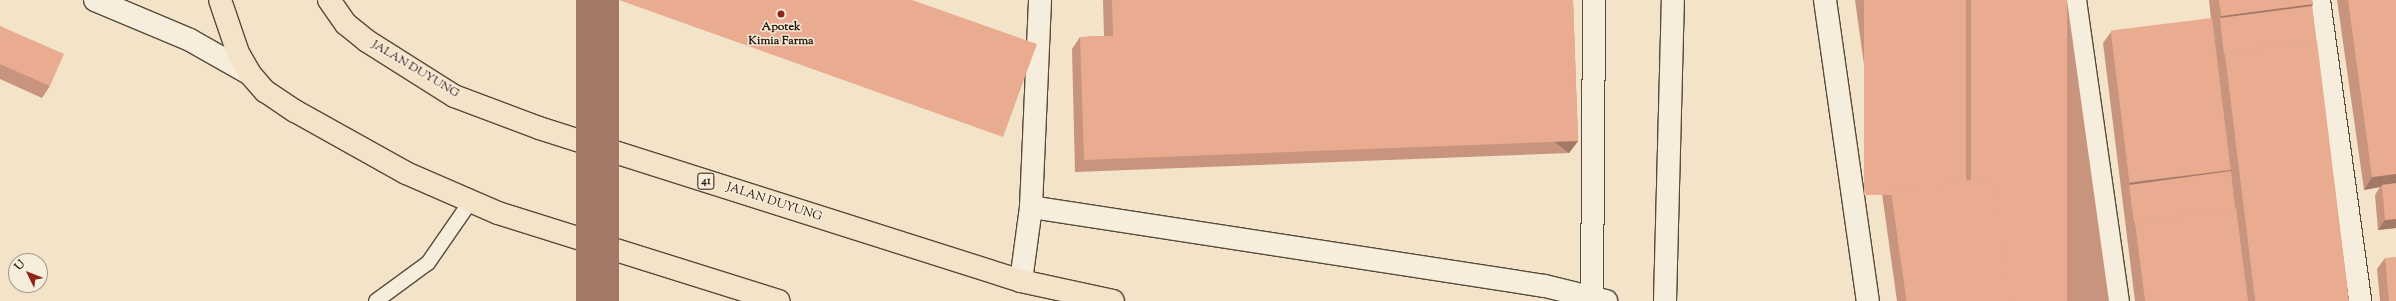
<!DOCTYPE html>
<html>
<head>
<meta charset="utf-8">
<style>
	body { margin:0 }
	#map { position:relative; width:2396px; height:301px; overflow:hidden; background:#f3e4c9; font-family:"Sorts Mill Goudy",serif }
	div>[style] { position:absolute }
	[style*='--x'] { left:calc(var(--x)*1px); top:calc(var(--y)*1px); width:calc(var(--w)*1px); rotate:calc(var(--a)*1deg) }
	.roads { filter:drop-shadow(1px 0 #584a3a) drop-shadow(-1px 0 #584a3a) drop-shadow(0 1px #584a3a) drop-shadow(0 -1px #584a3a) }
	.service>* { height:14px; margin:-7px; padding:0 7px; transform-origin:7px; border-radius:7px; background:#f7eddc }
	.minor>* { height:22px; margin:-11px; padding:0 11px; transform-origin:11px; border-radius:11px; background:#f7eddc }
	.tertiary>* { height:22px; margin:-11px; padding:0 11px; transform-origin:11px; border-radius:11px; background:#f7eddc }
	.trunk>* { height:22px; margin:-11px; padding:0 11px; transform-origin:11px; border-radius:11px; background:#f3e4c9 }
	.wall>* { inset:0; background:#c8947d }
	.shaded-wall>* { inset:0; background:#a37866; transform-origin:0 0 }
	.building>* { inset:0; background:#e9ac91; transform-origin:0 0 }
	.dots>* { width:11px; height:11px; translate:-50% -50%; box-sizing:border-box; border:2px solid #f7eddc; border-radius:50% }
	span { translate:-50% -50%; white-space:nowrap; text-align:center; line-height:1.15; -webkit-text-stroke:3px #f7eddc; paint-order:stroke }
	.shield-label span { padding:1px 3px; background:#f7eddc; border:1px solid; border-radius:3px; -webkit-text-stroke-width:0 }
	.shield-label { font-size:11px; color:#25160b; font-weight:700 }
	.poi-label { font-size:12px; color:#25160b; font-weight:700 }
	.street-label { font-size:12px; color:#25160b }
	.north { position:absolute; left:8px; top:253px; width:40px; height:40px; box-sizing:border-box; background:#f7eddc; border:1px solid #a39788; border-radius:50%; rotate:313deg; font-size:11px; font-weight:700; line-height:16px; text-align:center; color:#25160b }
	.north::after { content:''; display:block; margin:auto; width:14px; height:18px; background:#8f2418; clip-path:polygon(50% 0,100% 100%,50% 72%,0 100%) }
</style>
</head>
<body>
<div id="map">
	<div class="roads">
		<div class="service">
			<div style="--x:376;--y:301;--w:64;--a:-36.2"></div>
			<div style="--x:428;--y:263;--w:75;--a:-55.3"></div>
		</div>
		<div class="minor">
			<div style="--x:95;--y:0;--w:103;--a:22.8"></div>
			<div style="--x:190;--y:40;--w:69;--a:29.5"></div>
			<div style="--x:1825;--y:0;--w:304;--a:81.9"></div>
			<div style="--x:2075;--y:0;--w:304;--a:81.9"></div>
			<div style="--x:2319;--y:0;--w:304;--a:82.2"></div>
			<div style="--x:1031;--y:207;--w:520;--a:8.74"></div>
			<div style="--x:1545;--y:286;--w:63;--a:13.8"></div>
			<div style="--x:1592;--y:297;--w:297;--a:-89.6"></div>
		</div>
		<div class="tertiary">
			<div style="--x:1021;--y:281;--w:75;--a:-82.3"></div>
			<div style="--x:1031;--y:207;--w:207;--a:-87.5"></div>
			<div style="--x:1665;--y:301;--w:301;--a:-88.5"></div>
		</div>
		<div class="trunk">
			<div style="--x:220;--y:0;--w:56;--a:71.2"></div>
			<div style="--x:238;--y:53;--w:24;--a:60"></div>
			<div style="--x:250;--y:74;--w:23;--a:49"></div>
			<div style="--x:265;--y:91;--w:36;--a:34"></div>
			<div style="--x:295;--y:111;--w:127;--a:29.2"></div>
			<div style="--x:406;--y:173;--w:100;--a:23.5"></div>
			<div style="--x:498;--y:213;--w:294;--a:17.4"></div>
			<div style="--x:329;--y:0;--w:29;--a:55"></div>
			<div style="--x:346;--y:24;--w:27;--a:39"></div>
			<div style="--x:367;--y:41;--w:103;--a:32.3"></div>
			<div style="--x:454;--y:96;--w:91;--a:20.6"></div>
			<div style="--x:539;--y:128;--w:506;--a:17.61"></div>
			<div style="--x:1021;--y:281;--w:94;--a:12.3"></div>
		</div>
	</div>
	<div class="wall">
		<div style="clip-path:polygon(1103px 0,1573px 0,1578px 141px,1569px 153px,1075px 172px,1072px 49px,1080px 37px,1104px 36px)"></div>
		<div style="clip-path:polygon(1855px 0,2067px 0,2109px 301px,1897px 301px)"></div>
		<div style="clip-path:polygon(2209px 0,2312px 0,2313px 4px,2312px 6px,2349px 301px,2135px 301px,2103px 43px,2111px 32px,2211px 19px)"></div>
		<div style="clip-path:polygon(2337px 0,2396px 0,2396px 228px,2378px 230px,2375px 195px,2380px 187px,2364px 190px)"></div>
		<div style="clip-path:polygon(0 26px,50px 86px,42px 98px,0 79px)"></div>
		<div style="clip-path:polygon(2385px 258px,2396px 301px,2380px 301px,2377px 269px)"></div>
	</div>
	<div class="shaded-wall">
		<div style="left:576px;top:0;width:43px;height:445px"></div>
		<div style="clip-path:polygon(2313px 4px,2304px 16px,2220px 18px,2221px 16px)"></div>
		<div style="left:1578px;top:141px;width:15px;height:494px;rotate:127deg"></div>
		<div style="clip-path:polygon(2232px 170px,2224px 181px,2129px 185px,2130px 183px)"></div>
		<div style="clip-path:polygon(2396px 174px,2396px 185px,2382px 185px,2380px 187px,2364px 190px,2372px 177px)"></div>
		<div style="clip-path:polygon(2396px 219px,2396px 228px,2378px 230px,2385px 220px)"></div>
	</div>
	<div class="building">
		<div style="clip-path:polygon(619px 0,912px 0,1037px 44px,1003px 137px)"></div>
		<div style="clip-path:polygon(1112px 0,1573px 0,1578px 141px,1084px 160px,1080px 37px,1113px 36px)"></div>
		<div style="left:1864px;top:0;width:102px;height:195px"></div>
		<div style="left:1971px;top:0;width:96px;height:304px"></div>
		<div style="clip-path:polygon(2219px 0,2312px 0,2313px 4px,2221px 16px)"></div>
		<div style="clip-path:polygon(2348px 0,2396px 0,2396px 174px,2372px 177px)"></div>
		<div style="clip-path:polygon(2312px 6px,2316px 41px,2225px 53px,2224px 55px,2220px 18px)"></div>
		<div style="left:2212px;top:18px;width:153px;height:102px;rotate:83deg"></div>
		<div style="clip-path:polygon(0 26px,64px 54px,50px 86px,0 64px)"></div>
		<div style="left:2317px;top:41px;width:262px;height:93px;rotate:83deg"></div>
		<div style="clip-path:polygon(2231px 171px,2235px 209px,2135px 222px,2134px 223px,2129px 185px)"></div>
		<div style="left:1991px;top:177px;width:125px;height:101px;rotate:82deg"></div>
		<div style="clip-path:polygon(2396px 183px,2396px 219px,2385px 220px,2382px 185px)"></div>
		<div style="clip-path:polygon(2236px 208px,2248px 301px,2145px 301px,2135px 222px)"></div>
		<div style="clip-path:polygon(2396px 257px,2396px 301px,2389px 301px,2385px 258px)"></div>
	</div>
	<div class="dots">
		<div style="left:781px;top:14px;background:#8f2418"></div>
	</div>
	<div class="shield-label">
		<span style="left:706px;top:181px">41</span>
	</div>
	<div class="poi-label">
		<span style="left:781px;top:35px">Apotek<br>Kimia Farma</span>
	</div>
	<div class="street-label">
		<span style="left:415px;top:70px;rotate:31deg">JALAN DUYUNG</span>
		<span style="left:774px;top:203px;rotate:18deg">JALAN DUYUNG</span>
	</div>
	<div class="north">U</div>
</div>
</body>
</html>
